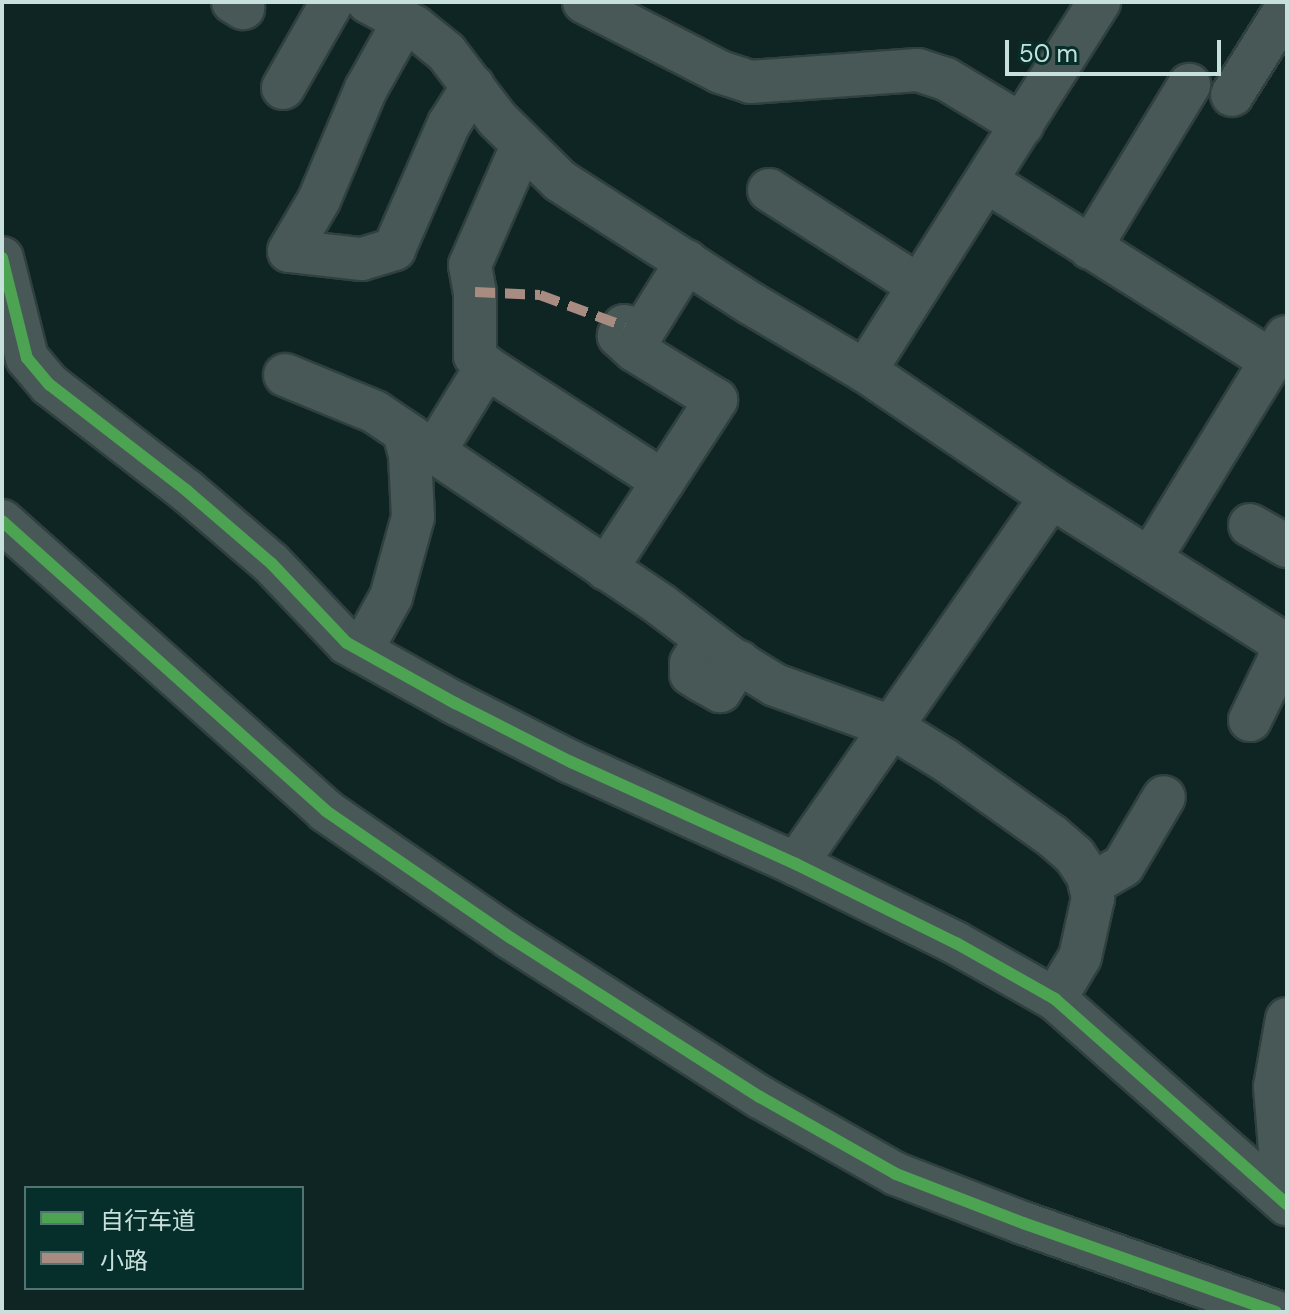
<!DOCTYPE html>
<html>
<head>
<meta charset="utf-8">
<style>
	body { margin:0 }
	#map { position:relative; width:1289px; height:1314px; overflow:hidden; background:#0f2523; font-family:"DM Sans","Noto Sans SC",sans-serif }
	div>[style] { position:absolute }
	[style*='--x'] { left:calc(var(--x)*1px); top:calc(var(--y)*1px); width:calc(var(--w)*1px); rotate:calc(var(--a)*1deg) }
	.roads { filter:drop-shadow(2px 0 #30403e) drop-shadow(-2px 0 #30403e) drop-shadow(0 2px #30403e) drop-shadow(0 -2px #30403e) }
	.minor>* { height:42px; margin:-21px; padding:0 21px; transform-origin:21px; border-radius:21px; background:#475857 }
	.quiet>* { height:10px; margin-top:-5px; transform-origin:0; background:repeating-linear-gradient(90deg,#a88b81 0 20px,transparent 0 30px) }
	.cycleway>* { height:12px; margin:-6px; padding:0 6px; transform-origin:6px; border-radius:6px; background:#4ca352 }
	span { translate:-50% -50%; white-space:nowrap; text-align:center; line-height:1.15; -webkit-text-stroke:6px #062e2a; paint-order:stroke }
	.frame { position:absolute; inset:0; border:4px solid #c7e0dc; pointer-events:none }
	.legend { position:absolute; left:24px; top:1186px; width:280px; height:104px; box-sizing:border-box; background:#062e2a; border:2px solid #537571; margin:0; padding:10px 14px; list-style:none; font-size:24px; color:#c7e0dc }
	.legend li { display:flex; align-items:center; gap:16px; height:40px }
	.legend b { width:40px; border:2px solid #537571 }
	.scale { position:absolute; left:1005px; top:40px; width:216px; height:36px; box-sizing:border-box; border:4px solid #c7e0dc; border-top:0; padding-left:10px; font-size:24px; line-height:28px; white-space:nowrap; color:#c7e0dc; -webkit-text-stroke:6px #062e2a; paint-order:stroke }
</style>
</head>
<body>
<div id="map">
	<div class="roads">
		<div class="minor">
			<div style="--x:233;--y:2;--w:12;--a:31"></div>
			<div style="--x:368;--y:2;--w:53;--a:28"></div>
			<div style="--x:415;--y:27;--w:40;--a:39"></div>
			<div style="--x:446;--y:52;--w:84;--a:52.7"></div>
			<div style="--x:497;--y:119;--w:88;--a:44.5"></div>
			<div style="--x:560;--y:181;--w:226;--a:32.7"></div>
			<div style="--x:750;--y:303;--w:134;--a:30.6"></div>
			<div style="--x:865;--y:371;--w:225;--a:34.1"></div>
			<div style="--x:1051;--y:497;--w:268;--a:32.2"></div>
			<div style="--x:1278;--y:640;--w:18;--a:84"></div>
			<div style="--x:1280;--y:658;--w:69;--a:115.8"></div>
			<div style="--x:584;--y:2;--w:153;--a:27.2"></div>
			<div style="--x:720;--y:72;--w:32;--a:18"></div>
			<div style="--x:750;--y:82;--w:168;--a:-4.1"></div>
			<div style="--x:918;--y:70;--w:29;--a:18"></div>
			<div style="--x:946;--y:79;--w:89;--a:31.2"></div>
			<div style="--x:283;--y:88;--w:99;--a:-60.3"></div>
			<div style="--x:1232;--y:95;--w:104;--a:-58"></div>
			<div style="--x:522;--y:146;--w:130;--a:113.6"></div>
			<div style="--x:470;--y:265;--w:27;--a:80"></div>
			<div style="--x:475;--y:292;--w:64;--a:90"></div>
			<div style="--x:475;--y:356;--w:16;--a:45"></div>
			<div style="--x:486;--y:367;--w:211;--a:32.8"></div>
			<div style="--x:986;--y:181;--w:338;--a:32.2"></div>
			<div style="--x:769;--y:190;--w:178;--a:32.6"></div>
			<div style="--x:1090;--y:248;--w:191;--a:-58.7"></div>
			<div style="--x:289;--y:251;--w:73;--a:6.3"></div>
			<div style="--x:362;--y:259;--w:34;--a:-17"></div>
			<div style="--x:394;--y:249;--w:137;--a:-66.3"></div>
			<div style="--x:449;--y:124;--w:45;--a:-57.7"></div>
			<div style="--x:289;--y:251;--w:59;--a:-59.5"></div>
			<div style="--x:319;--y:200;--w:121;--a:-67.1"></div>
			<div style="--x:366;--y:89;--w:78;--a:-60.8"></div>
			<div style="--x:2;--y:258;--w:103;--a:76"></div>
			<div style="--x:27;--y:358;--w:35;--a:50"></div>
			<div style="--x:50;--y:385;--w:172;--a:37.7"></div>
			<div style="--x:186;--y:490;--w:112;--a:40.7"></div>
			<div style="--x:271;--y:563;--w:110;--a:46.5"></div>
			<div style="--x:347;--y:643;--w:124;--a:29.1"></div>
			<div style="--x:455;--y:703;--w:130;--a:27"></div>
			<div style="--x:571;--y:762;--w:247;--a:24.4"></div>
			<div style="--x:796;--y:864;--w:178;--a:26.3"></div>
			<div style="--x:956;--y:943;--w:114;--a:29.5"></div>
			<div style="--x:1055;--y:999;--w:310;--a:41.5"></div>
			<div style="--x:865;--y:371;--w:437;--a:-57.6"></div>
			<div style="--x:285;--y:375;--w:97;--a:22.3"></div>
			<div style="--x:375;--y:412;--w:345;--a:34"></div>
			<div style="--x:661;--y:605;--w:84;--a:37.3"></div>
			<div style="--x:728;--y:656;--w:55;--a:31.7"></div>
			<div style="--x:775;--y:685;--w:123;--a:19.9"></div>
			<div style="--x:891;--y:727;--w:63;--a:31.4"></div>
			<div style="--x:945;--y:760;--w:131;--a:35.4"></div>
			<div style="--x:1052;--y:836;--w:30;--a:41"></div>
			<div style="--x:1075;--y:856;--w:24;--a:57"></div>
			<div style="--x:1088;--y:876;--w:23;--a:77"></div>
			<div style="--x:1093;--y:898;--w:60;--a:102.4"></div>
			<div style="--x:1080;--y:957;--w:49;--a:120.8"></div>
			<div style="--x:434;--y:452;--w:100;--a:-58.5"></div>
			<div style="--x:2;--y:521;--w:435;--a:41.8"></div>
			<div style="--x:326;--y:811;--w:224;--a:34.5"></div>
			<div style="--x:511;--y:938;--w:295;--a:32.6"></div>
			<div style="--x:760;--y:1097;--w:156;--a:29.5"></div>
			<div style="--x:896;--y:1174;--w:136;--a:21.1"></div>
			<div style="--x:1023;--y:1223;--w:268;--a:19.4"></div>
			<div style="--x:1250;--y:525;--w:43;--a:29.6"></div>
			<div style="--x:1151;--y:557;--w:258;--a:-58.5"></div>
			<div style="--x:606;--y:569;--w:202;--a:-56.9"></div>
			<div style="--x:716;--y:400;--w:96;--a:-148.6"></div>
			<div style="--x:634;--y:350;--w:21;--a:-137"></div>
			<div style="--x:619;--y:336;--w:11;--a:-63"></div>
			<div style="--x:624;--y:326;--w:20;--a:11"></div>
			<div style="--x:644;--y:330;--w:81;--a:-58.1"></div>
			<div style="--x:705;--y:639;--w:28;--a:120"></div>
			<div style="--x:691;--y:663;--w:11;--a:90"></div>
			<div style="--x:691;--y:674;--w:13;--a:32"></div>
			<div style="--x:702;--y:681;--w:21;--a:29"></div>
			<div style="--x:720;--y:691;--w:35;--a:-57"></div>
			<div style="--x:361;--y:651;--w:62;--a:-60.9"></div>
			<div style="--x:391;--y:597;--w:83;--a:-74.6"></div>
			<div style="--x:413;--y:517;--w:62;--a:-92.8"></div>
			<div style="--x:410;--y:455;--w:20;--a:-105"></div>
			<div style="--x:796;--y:864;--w:447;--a:-55.2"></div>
			<div style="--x:1090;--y:885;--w:38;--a:-30"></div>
			<div style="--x:1123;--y:866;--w:80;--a:-59.3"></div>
			<div style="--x:1287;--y:1019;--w:69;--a:100"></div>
			<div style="--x:1275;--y:1087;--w:61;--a:85.3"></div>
			<div style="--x:1280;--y:1148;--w:36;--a:79"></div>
		</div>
	</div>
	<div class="quiet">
		<div style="--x:475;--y:292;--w:65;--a:2.6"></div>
		<div style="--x:540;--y:295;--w:90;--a:20.3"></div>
	</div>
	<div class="cycleway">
		<div style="--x:2;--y:258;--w:103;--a:76"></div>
		<div style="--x:27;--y:358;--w:35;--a:50"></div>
		<div style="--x:50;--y:385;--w:172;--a:37.7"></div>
		<div style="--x:186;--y:490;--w:112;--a:40.7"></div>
		<div style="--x:271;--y:563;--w:110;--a:46.5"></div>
		<div style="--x:347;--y:643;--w:124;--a:29.1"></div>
		<div style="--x:455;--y:703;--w:130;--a:27"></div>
		<div style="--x:571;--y:762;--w:247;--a:24.4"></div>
		<div style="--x:796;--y:864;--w:178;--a:26.3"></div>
		<div style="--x:956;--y:943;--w:114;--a:29.5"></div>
		<div style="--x:1055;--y:999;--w:310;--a:41.5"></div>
		<div style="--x:2;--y:521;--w:435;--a:41.8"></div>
		<div style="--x:326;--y:811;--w:224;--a:34.5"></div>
		<div style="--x:511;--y:938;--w:295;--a:32.6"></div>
		<div style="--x:760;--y:1097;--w:156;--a:29.5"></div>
		<div style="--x:896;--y:1174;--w:136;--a:21.1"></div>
		<div style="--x:1023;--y:1223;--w:268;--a:19.4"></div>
	</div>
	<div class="frame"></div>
	<ul class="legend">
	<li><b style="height:10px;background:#4ca352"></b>自行车道</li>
	<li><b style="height:10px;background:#a88b81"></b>小路</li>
	</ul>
	<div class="scale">50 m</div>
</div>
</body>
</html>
